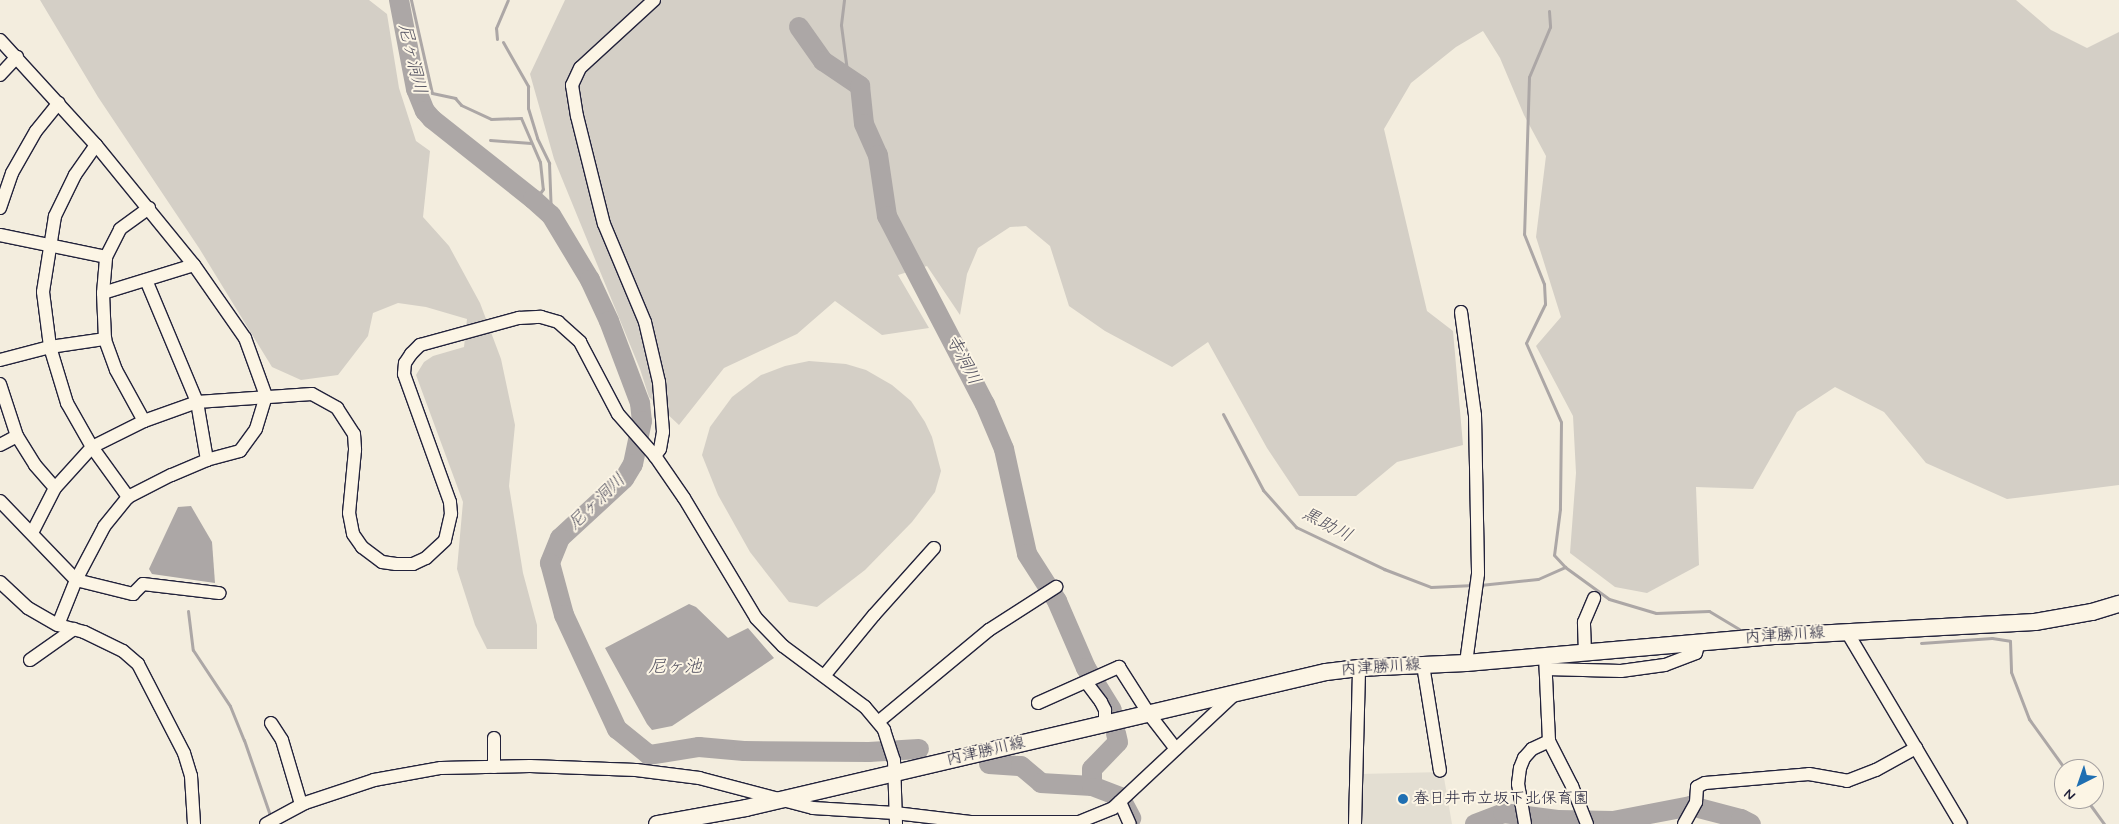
<!DOCTYPE html>
<html>
<head>
<meta charset="utf-8">
<style>
	body { margin:0 }
	#map { position:relative; width:2119px; height:824px; overflow:hidden; background:#f3edde; font-family:Mynerve,"Klee One",sans-serif }
	div>[style] { position:absolute }
	[style*='--x'] { left:calc(var(--x)*1px); top:calc(var(--y)*1px); width:calc(var(--w)*1px); rotate:calc(var(--a)*1deg) }
	.built>* { inset:0; background:#e3ded2 }
	.green>* { inset:0; background:#d4cfc6 }
	.water>* { inset:0; background:#aca7a6 }
	.stream>* { height:3px; margin:-1.5px; padding:0 1.5px; transform-origin:1.5px; border-radius:1.5px; background:#aca7a6 }
	.river>* { height:20px; margin:-10px; padding:0 10px; transform-origin:10px; border-radius:10px; background:#aca7a6 }
	.roads { filter:drop-shadow(1px 0 #22223b) drop-shadow(-1px 0 #22223b) drop-shadow(0 1px #22223b) drop-shadow(0 -1px #22223b) }
	.minor>* { height:12px; margin:-6px; padding:0 6px; transform-origin:6px; border-radius:6px; background:#fcf5e5 }
	.major>* { height:16px; margin:-8px; padding:0 8px; transform-origin:8px; border-radius:8px; background:#fcf5e5 }
	.dots>* { width:14px; height:14px; translate:-50% -50%; box-sizing:border-box; border:2px solid #fcf5e5; border-radius:50% }
	span { translate:-50% -50%; white-space:nowrap; text-align:center; line-height:1.15; -webkit-text-stroke:4px #fcf5e5; paint-order:stroke }
	.street-label { font-size:16px; color:#22223b }
	.poi-label { font-size:16px; color:#22223b }
	.left { translate:0 -50%; text-align:left }
	.water-label { font-size:18px; color:#525160; font-style:italic }
	.north { position:absolute; left:2054px; top:759px; width:50px; height:50px; box-sizing:border-box; background:#fcf5e5; border:1px solid #a5a1a1; border-radius:50%; rotate:221deg; font-size:14px; font-weight:700; line-height:20px; text-align:center; color:#22223b }
	.north::after { content:''; display:block; margin:auto; width:18px; height:22px; background:#1f6fb2; clip-path:polygon(50% 0,100% 100%,50% 72%,0 100%) }
</style>
</head>
<body>
<div id="map">
	<div class="built">
		<div style="clip-path:polygon(1443px 772px,1452px 824px,1358px 824px,1360px 774px)"></div>
	</div>
	<div class="green">
		<div style="clip-path:polygon(40px 0,369px 0,387px 14px,399px 88px,416px 141px,430px 151px,423px 217px,449px 246px,480px 303px,501px 359px,515px 425px,509px 486px,523px 573px,537px 625px,537px 649px,487px 649px,475px 625px,457px 569px,463px 502px,416px 375px,424px 362px,433px 356px,464px 347px,467px 319px,426px 307px,398px 303px,373px 313px,368px 336px,338px 375px,301px 380px,272px 367px,199px 248px,98px 97px)"></div>
		<div style="clip-path:polygon(565px 0,2016px 0,2051px 30px,2087px 48px,2119px 32px,2119px 485px,2007px 499px,1926px 463px,1884px 412px,1835px 387px,1797px 412px,1753px 489px,1696px 487px,1699px 565px,1647px 593px,1615px 587px,1570px 553px,1576px 473px,1573px 416px,1536px 346px,1561px 317px,1536px 237px,1546px 156px,1524px 115px,1500px 58px,1483px 31px,1456px 47px,1411px 83px,1384px 129px,1427px 311px,1453px 331px,1463px 445px,1397px 462px,1356px 496px,1299px 496px,1267px 448px,1208px 342px,1172px 367px,1105px 331px,1069px 306px,1050px 246px,1026px 226px,1010px 227px,978px 248px,967px 274px,960px 315px,927px 266px,898px 275px,929px 328px,882px 335px,835px 301px,797px 334px,724px 368px,679px 425px,649px 397px,640px 369px,554px 159px,530px 74px)"></div>
		<div style="clip-path:polygon(809px 361px,846px 364px,866px 370px,892px 385px,911px 401px,925px 422px,932px 437px,941px 471px,935px 492px,912px 522px,865px 570px,817px 607px,789px 602px,750px 552px,718px 495px,702px 455px,710px 427px,732px 397px,761px 375px,785px 366px)"></div>
	</div>
	<div class="water">
		<div style="clip-path:polygon(191px 506px,212px 542px,215px 583px,152px 574px,149px 569px,178px 507px)"></div>
		<div style="clip-path:polygon(689px 604px,696px 607px,728px 638px,748px 628px,774px 658px,672px 726px,652px 730px,647px 724px,605px 648px)"></div>
	</div>
	<div class="stream">
		<div style="--x:411;--y:0;--w:95;--a:77.3"></div>
		<div style="--x:432;--y:93;--w:24;--a:12"></div>
		<div style="--x:455;--y:98;--w:9;--a:49"></div>
		<div style="--x:461;--y:105;--w:33;--a:25"></div>
		<div style="--x:491;--y:119;--w:30;--a:-2"></div>
		<div style="--x:521;--y:118;--w:48;--a:66.6"></div>
		<div style="--x:540;--y:162;--w:27;--a:84"></div>
		<div style="--x:543;--y:189;--w:14;--a:126"></div>
		<div style="--x:844;--y:0;--w:25;--a:97"></div>
		<div style="--x:841;--y:25;--w:53;--a:82.5"></div>
		<div style="--x:1549;--y:11;--w:16;--a:86"></div>
		<div style="--x:1550;--y:27;--w:54;--a:112.8"></div>
		<div style="--x:1529;--y:77;--w:157;--a:91.8"></div>
		<div style="--x:1524;--y:234;--w:54;--a:68.2"></div>
		<div style="--x:1544;--y:284;--w:20;--a:87"></div>
		<div style="--x:1545;--y:304;--w:43;--a:116"></div>
		<div style="--x:1526;--y:343;--w:86;--a:66.1"></div>
		<div style="--x:1561;--y:422;--w:87;--a:90.7"></div>
		<div style="--x:1560;--y:509;--w:46;--a:97.4"></div>
		<div style="--x:1554;--y:555;--w:16;--a:47"></div>
		<div style="--x:497;--y:39;--w:11;--a:-95"></div>
		<div style="--x:496;--y:28;--w:30;--a:-67"></div>
		<div style="--x:503;--y:42;--w:51;--a:60.4"></div>
		<div style="--x:528;--y:86;--w:22;--a:90"></div>
		<div style="--x:528;--y:108;--w:31;--a:73"></div>
		<div style="--x:537;--y:138;--w:28;--a:64"></div>
		<div style="--x:549;--y:163;--w:52;--a:87.8"></div>
		<div style="--x:490;--y:140;--w:41;--a:4.2"></div>
		<div style="--x:1223;--y:414;--w:86;--a:62.2"></div>
		<div style="--x:1263;--y:490;--w:50;--a:48.3"></div>
		<div style="--x:1296;--y:527;--w:98;--a:25.5"></div>
		<div style="--x:1384;--y:569;--w:50;--a:21"></div>
		<div style="--x:1431;--y:587;--w:43;--a:-2.7"></div>
		<div style="--x:1480;--y:585;--w:58;--a:-5.9"></div>
		<div style="--x:1538;--y:579;--w:30;--a:-24"></div>
		<div style="--x:1565;--y:567;--w:54;--a:36"></div>
		<div style="--x:1609;--y:599;--w:49;--a:16.6"></div>
		<div style="--x:1656;--y:613;--w:53;--a:-2.2"></div>
		<div style="--x:1709;--y:611;--w:35;--a:31"></div>
		<div style="--x:188;--y:611;--w:39;--a:83"></div>
		<div style="--x:193;--y:650;--w:67;--a:56.5"></div>
		<div style="--x:230;--y:706;--w:37;--a:68"></div>
		<div style="--x:244;--y:740;--w:79;--a:70.9"></div>
		<div style="--x:1921;--y:643;--w:71;--a:-4"></div>
		<div style="--x:1992;--y:638;--w:18;--a:9"></div>
		<div style="--x:2010;--y:641;--w:31;--a:88"></div>
		<div style="--x:2011;--y:672;--w:50;--a:69"></div>
		<div style="--x:2029;--y:719;--w:62;--a:54.2"></div>
		<div style="--x:2086;--y:799;--w:31;--a:54"></div>
	</div>
	<div class="river">
		<div style="--x:399;--y:0;--w:91;--a:79.2"></div>
		<div style="--x:416;--y:89;--w:24;--a:68"></div>
		<div style="--x:425;--y:111;--w:11;--a:49"></div>
		<div style="--x:432;--y:119;--w:129;--a:38.4"></div>
		<div style="--x:533;--y:199;--w:24;--a:42"></div>
		<div style="--x:551;--y:215;--w:76;--a:59"></div>
		<div style="--x:590;--y:280;--w:45;--a:65.1"></div>
		<div style="--x:609;--y:321;--w:88;--a:69.3"></div>
		<div style="--x:640;--y:403;--w:18;--a:84"></div>
		<div style="--x:642;--y:421;--w:44;--a:101.8"></div>
		<div style="--x:633;--y:464;--w:17;--a:121"></div>
		<div style="--x:624;--y:479;--w:87;--a:137.3"></div>
		<div style="--x:560;--y:538;--w:27;--a:112"></div>
		<div style="--x:550;--y:563;--w:54;--a:74.9"></div>
		<div style="--x:564;--y:615;--w:126;--a:65.1"></div>
		<div style="--x:617;--y:729;--w:41;--a:39.1"></div>
		<div style="--x:649;--y:755;--w:51;--a:-9.1"></div>
		<div style="--x:699;--y:747;--w:45;--a:5.1"></div>
		<div style="--x:744;--y:751;--w:125;--a:0.5"></div>
		<div style="--x:869;--y:752;--w:50;--a:-3.4"></div>
		<div style="--x:799;--y:27;--w:42;--a:54.8"></div>
		<div style="--x:823;--y:61;--w:45;--a:34"></div>
		<div style="--x:860;--y:86;--w:38;--a:84"></div>
		<div style="--x:864;--y:124;--w:34;--a:66"></div>
		<div style="--x:878;--y:155;--w:62;--a:81.6"></div>
		<div style="--x:887;--y:216;--w:212;--a:62.5"></div>
		<div style="--x:985;--y:404;--w:49;--a:67.1"></div>
		<div style="--x:1004;--y:449;--w:107;--a:77.6"></div>
		<div style="--x:1027;--y:554;--w:56;--a:57.4"></div>
		<div style="--x:1057;--y:601;--w:73;--a:66.6"></div>
		<div style="--x:1086;--y:668;--w:49;--a:58.2"></div>
		<div style="--x:989;--y:764;--w:32;--a:4"></div>
		<div style="--x:1021;--y:766;--w:26;--a:40"></div>
		<div style="--x:1041;--y:783;--w:51;--a:3.4"></div>
		<div style="--x:1092;--y:786;--w:30;--a:21"></div>
		<div style="--x:1120;--y:797;--w:24;--a:62"></div>
		<div style="--x:1092;--y:786;--w:17;--a:-90"></div>
		<div style="--x:1092;--y:769;--w:37;--a:-46"></div>
		<div style="--x:1118;--y:742;--w:9;--a:-103"></div>
		<div style="--x:1475;--y:824;--w:30;--a:-21"></div>
		<div style="--x:1503;--y:813;--w:55;--a:7.3"></div>
		<div style="--x:1558;--y:820;--w:55;--a:1"></div>
		<div style="--x:1613;--y:821;--w:79;--a:-10.9"></div>
		<div style="--x:1691;--y:806;--w:52;--a:14.6"></div>
		<div style="--x:1741;--y:819;--w:11;--a:27"></div>
	</div>
	<div class="roads">
		<div class="minor">
			<div style="--x:654;--y:0;--w:100;--a:137.4"></div>
			<div style="--x:580;--y:68;--w:19;--a:115"></div>
			<div style="--x:572;--y:85;--w:31;--a:81"></div>
			<div style="--x:577;--y:116;--w:111;--a:76"></div>
			<div style="--x:604;--y:224;--w:106;--a:67.3"></div>
			<div style="--x:645;--y:322;--w:62;--a:76.9"></div>
			<div style="--x:659;--y:382;--w:50;--a:85.4"></div>
			<div style="--x:663;--y:432;--w:17;--a:100"></div>
			<div style="--x:660;--y:449;--w:9;--a:126"></div>
			<div style="--x:0;--y:40;--w:142;--a:47.6"></div>
			<div style="--x:96;--y:145;--w:155;--a:50.8"></div>
			<div style="--x:194;--y:265;--w:89;--a:55.1"></div>
			<div style="--x:245;--y:338;--w:62;--a:70.1"></div>
			<div style="--x:266;--y:396;--w:34;--a:107"></div>
			<div style="--x:256;--y:429;--w:27;--a:126"></div>
			<div style="--x:240;--y:451;--w:34;--a:165"></div>
			<div style="--x:207;--y:460;--w:39;--a:157"></div>
			<div style="--x:171;--y:475;--w:48;--a:152.9"></div>
			<div style="--x:128;--y:497;--w:38;--a:129"></div>
			<div style="--x:104;--y:527;--w:60;--a:117.8"></div>
			<div style="--x:76;--y:580;--w:48;--a:111.8"></div>
			<div style="--x:0;--y:75;--w:25;--a:-47"></div>
			<div style="--x:96;--y:145;--w:37;--a:125"></div>
			<div style="--x:75;--y:175;--w:46;--a:116"></div>
			<div style="--x:55;--y:216;--w:77;--a:99"></div>
			<div style="--x:43;--y:292;--w:55;--a:82.7"></div>
			<div style="--x:50;--y:347;--w:59;--a:73.1"></div>
			<div style="--x:67;--y:403;--w:51;--a:60.4"></div>
			<div style="--x:92;--y:447;--w:62;--a:54.2"></div>
			<div style="--x:0;--y:208;--w:37;--a:-71"></div>
			<div style="--x:12;--y:173;--w:48;--a:-60.3"></div>
			<div style="--x:36;--y:131;--w:36;--a:-51"></div>
			<div style="--x:0;--y:235;--w:108;--a:11.7"></div>
			<div style="--x:146;--y:280;--w:132;--a:67.3"></div>
			<div style="--x:197;--y:402;--w:59;--a:80.2"></div>
			<div style="--x:103;--y:293;--w:95;--a:-17.1"></div>
			<div style="--x:1461;--y:312;--w:104;--a:82.3"></div>
			<div style="--x:1475;--y:415;--w:159;--a:88.9"></div>
			<div style="--x:1478;--y:574;--w:90;--a:97.7"></div>
			<div style="--x:0;--y:360;--w:52;--a:-14.6"></div>
			<div style="--x:50;--y:347;--w:56;--a:-8.3"></div>
			<div style="--x:0;--y:384;--w:55;--a:71.9"></div>
			<div style="--x:17;--y:436;--w:34;--a:58"></div>
			<div style="--x:35;--y:465;--w:30;--a:49"></div>
			<div style="--x:144;--y:421;--w:58;--a:-118.8"></div>
			<div style="--x:116;--y:370;--w:33;--a:-110"></div>
			<div style="--x:105;--y:339;--w:46;--a:-92.5"></div>
			<div style="--x:103;--y:293;--w:36;--a:-85"></div>
			<div style="--x:106;--y:257;--w:31;--a:-63"></div>
			<div style="--x:120;--y:229;--w:36;--a:-36"></div>
			<div style="--x:0;--y:445;--w:19;--a:-28"></div>
			<div style="--x:0;--y:501;--w:110;--a:46.1"></div>
			<div style="--x:76;--y:580;--w:59;--a:13.8"></div>
			<div style="--x:133;--y:594;--w:14;--a:-45"></div>
			<div style="--x:143;--y:584;--w:77;--a:6.8"></div>
			<div style="--x:32;--y:533;--w:51;--a:-62.9"></div>
			<div style="--x:55;--y:488;--w:55;--a:-47.9"></div>
			<div style="--x:92;--y:447;--w:58;--a:-26.6"></div>
			<div style="--x:144;--y:421;--w:56;--a:-19.7"></div>
			<div style="--x:197;--y:402;--w:115;--a:-4"></div>
			<div style="--x:312;--y:394;--w:29;--a:29"></div>
			<div style="--x:337;--y:408;--w:31;--a:57"></div>
			<div style="--x:354;--y:434;--w:16;--a:86"></div>
			<div style="--x:355;--y:450;--w:63;--a:95.4"></div>
			<div style="--x:349;--y:513;--w:21;--a:79"></div>
			<div style="--x:353;--y:534;--w:16;--a:55"></div>
			<div style="--x:362;--y:547;--w:25;--a:37"></div>
			<div style="--x:382;--y:562;--w:14;--a:8"></div>
			<div style="--x:396;--y:564;--w:17;--a:0"></div>
			<div style="--x:413;--y:564;--w:14;--a:-25"></div>
			<div style="--x:426;--y:558;--w:26;--a:-43"></div>
			<div style="--x:445;--y:540;--w:27;--a:-77"></div>
			<div style="--x:451;--y:514;--w:12;--a:-95"></div>
			<div style="--x:450;--y:502;--w:136;--a:-109.8"></div>
			<div style="--x:404;--y:374;--w:11;--a:-85"></div>
			<div style="--x:405;--y:363;--w:11;--a:-56"></div>
			<div style="--x:411;--y:354;--w:13;--a:-45"></div>
			<div style="--x:420;--y:345;--w:103;--a:-15.3"></div>
			<div style="--x:519;--y:318;--w:22;--a:-3"></div>
			<div style="--x:541;--y:317;--w:18;--a:16"></div>
			<div style="--x:558;--y:322;--w:30;--a:42"></div>
			<div style="--x:580;--y:342;--w:81;--a:62.2"></div>
			<div style="--x:618;--y:414;--w:56;--a:48.6"></div>
			<div style="--x:655;--y:456;--w:51;--a:55.4"></div>
			<div style="--x:684;--y:498;--w:140;--a:59"></div>
			<div style="--x:756;--y:618;--w:39;--a:46"></div>
			<div style="--x:783;--y:646;--w:102;--a:36.6"></div>
			<div style="--x:865;--y:707;--w:30;--a:50"></div>
			<div style="--x:884;--y:730;--w:32;--a:72"></div>
			<div style="--x:894;--y:760;--w:64;--a:88.2"></div>
			<div style="--x:0;--y:582;--w:38;--a:43"></div>
			<div style="--x:28;--y:608;--w:34;--a:30"></div>
			<div style="--x:58;--y:625;--w:27;--a:15"></div>
			<div style="--x:84;--y:632;--w:43;--a:26"></div>
			<div style="--x:123;--y:651;--w:20;--a:41"></div>
			<div style="--x:138;--y:664;--w:100;--a:62.7"></div>
			<div style="--x:184;--y:753;--w:24;--a:73"></div>
			<div style="--x:191;--y:776;--w:48;--a:86.4"></div>
			<div style="--x:1847;--y:632;--w:223;--a:59.3"></div>
			<div style="--x:1585;--y:653;--w:31;--a:-92"></div>
			<div style="--x:1584;--y:622;--w:26;--a:-67"></div>
			<div style="--x:1545;--y:656;--w:85;--a:87.3"></div>
			<div style="--x:1549;--y:741;--w:51;--a:62.9"></div>
			<div style="--x:1572;--y:786;--w:41;--a:68.5"></div>
			<div style="--x:30;--y:660;--w:54;--a:-35.2"></div>
			<div style="--x:1423;--y:665;--w:107;--a:80.9"></div>
			<div style="--x:1546;--y:669;--w:75;--a:1.5"></div>
			<div style="--x:1621;--y:671;--w:44;--a:-7.8"></div>
			<div style="--x:1665;--y:665;--w:33;--a:-21"></div>
			<div style="--x:1696;--y:653;--w:11;--a:-75"></div>
			<div style="--x:824;--y:676;--w:79;--a:-50.7"></div>
			<div style="--x:874;--y:615;--w:90;--a:-48.2"></div>
			<div style="--x:1086;--y:682;--w:25;--a:53"></div>
			<div style="--x:1101;--y:702;--w:9;--a:63"></div>
			<div style="--x:1105;--y:710;--w:14;--a:90"></div>
			<div style="--x:1038;--y:703;--w:89;--a:-24"></div>
			<div style="--x:1119;--y:667;--w:56;--a:57.4"></div>
			<div style="--x:1149;--y:714;--w:44;--a:52.4"></div>
			<div style="--x:878;--y:722;--w:144;--a:-39.7"></div>
			<div style="--x:989;--y:630;--w:80;--a:-32.7"></div>
			<div style="--x:271;--y:723;--w:20;--a:57"></div>
			<div style="--x:282;--y:740;--w:67;--a:73.5"></div>
			<div style="--x:494;--y:767;--w:29;--a:-90"></div>
			<div style="--x:1120;--y:802;--w:24;--a:66"></div>
			<div style="--x:266;--y:824;--w:44;--a:-28.3"></div>
			<div style="--x:305;--y:803;--w:73;--a:-18.4"></div>
			<div style="--x:374;--y:780;--w:68;--a:-10.2"></div>
			<div style="--x:441;--y:768;--w:89;--a:-1.3"></div>
			<div style="--x:530;--y:766;--w:106;--a:2.2"></div>
			<div style="--x:636;--y:770;--w:64;--a:7.2"></div>
			<div style="--x:699;--y:778;--w:118;--a:14.7"></div>
			<div style="--x:813;--y:808;--w:82;--a:3.5"></div>
			<div style="--x:895;--y:813;--w:78;--a:6.7"></div>
			<div style="--x:972;--y:822;--w:107;--a:0"></div>
			<div style="--x:1079;--y:822;--w:37;--a:-22"></div>
			<div style="--x:1113;--y:808;--w:167;--a:-43.1"></div>
			<div style="--x:1355;--y:824;--w:156;--a:-88.5"></div>
			<div style="--x:1525;--y:824;--w:41;--a:-99.9"></div>
			<div style="--x:1518;--y:784;--w:16;--a:-83"></div>
			<div style="--x:1520;--y:768;--w:11;--a:-68"></div>
			<div style="--x:1524;--y:758;--w:12;--a:-48"></div>
			<div style="--x:1532;--y:749;--w:19;--a:-25"></div>
			<div style="--x:1684;--y:824;--w:25;--a:-61"></div>
			<div style="--x:1696;--y:802;--w:15;--a:-86"></div>
			<div style="--x:1697;--y:787;--w:9;--a:-27"></div>
			<div style="--x:1705;--y:783;--w:104;--a:-4.9"></div>
			<div style="--x:1809;--y:774;--w:39;--a:10"></div>
			<div style="--x:1847;--y:781;--w:31;--a:-21"></div>
			<div style="--x:1876;--y:770;--w:46;--a:-28.8"></div>
		</div>
		<div class="major">
			<div style="--x:657;--y:824;--w:90;--a:-10.2"></div>
			<div style="--x:746;--y:808;--w:596;--a:-13.2"></div>
			<div style="--x:1326;--y:672;--w:33;--a:-7"></div>
			<div style="--x:1359;--y:668;--w:107;--a:-2.7"></div>
			<div style="--x:1466;--y:663;--w:312;--a:-5"></div>
			<div style="--x:1777;--y:636;--w:258;--a:-3.1"></div>
			<div style="--x:2035;--y:622;--w:58;--a:-10"></div>
			<div style="--x:2092;--y:612;--w:28;--a:-17"></div>
		</div>
	</div>
	<div class="dots">
		<div style="left:1403px;top:799px;background:#1f6fb2"></div>
	</div>
	<div class="street-label">
		<span style="left:1785px;top:636px;rotate:-4deg">内津勝川線</span>
		<span style="left:1381px;top:668px;rotate:-4deg">内津勝川線</span>
		<span style="left:986px;top:752px;rotate:-13deg">内津勝川線</span>
	</div>
	<div class="poi-label">
		<span class="left" style="left:1413px;top:799px">春日井市立坂下北保育園</span>
	</div>
	<div class="water-label">
		<span style="left:412px;top:59px;rotate:77deg">尼ヶ洞川</span>
		<span style="left:963px;top:360px;rotate:62deg">寺洞川</span>
		<span style="left:597px;top:502px;rotate:-44deg">尼ヶ洞川</span>
		<span style="left:1327px;top:525px;rotate:28deg">黒助川</span>
		<span style="left:675px;top:667px">尼ヶ池</span>
	</div>
	<div class="north">N</div>
</div>
</body>
</html>
